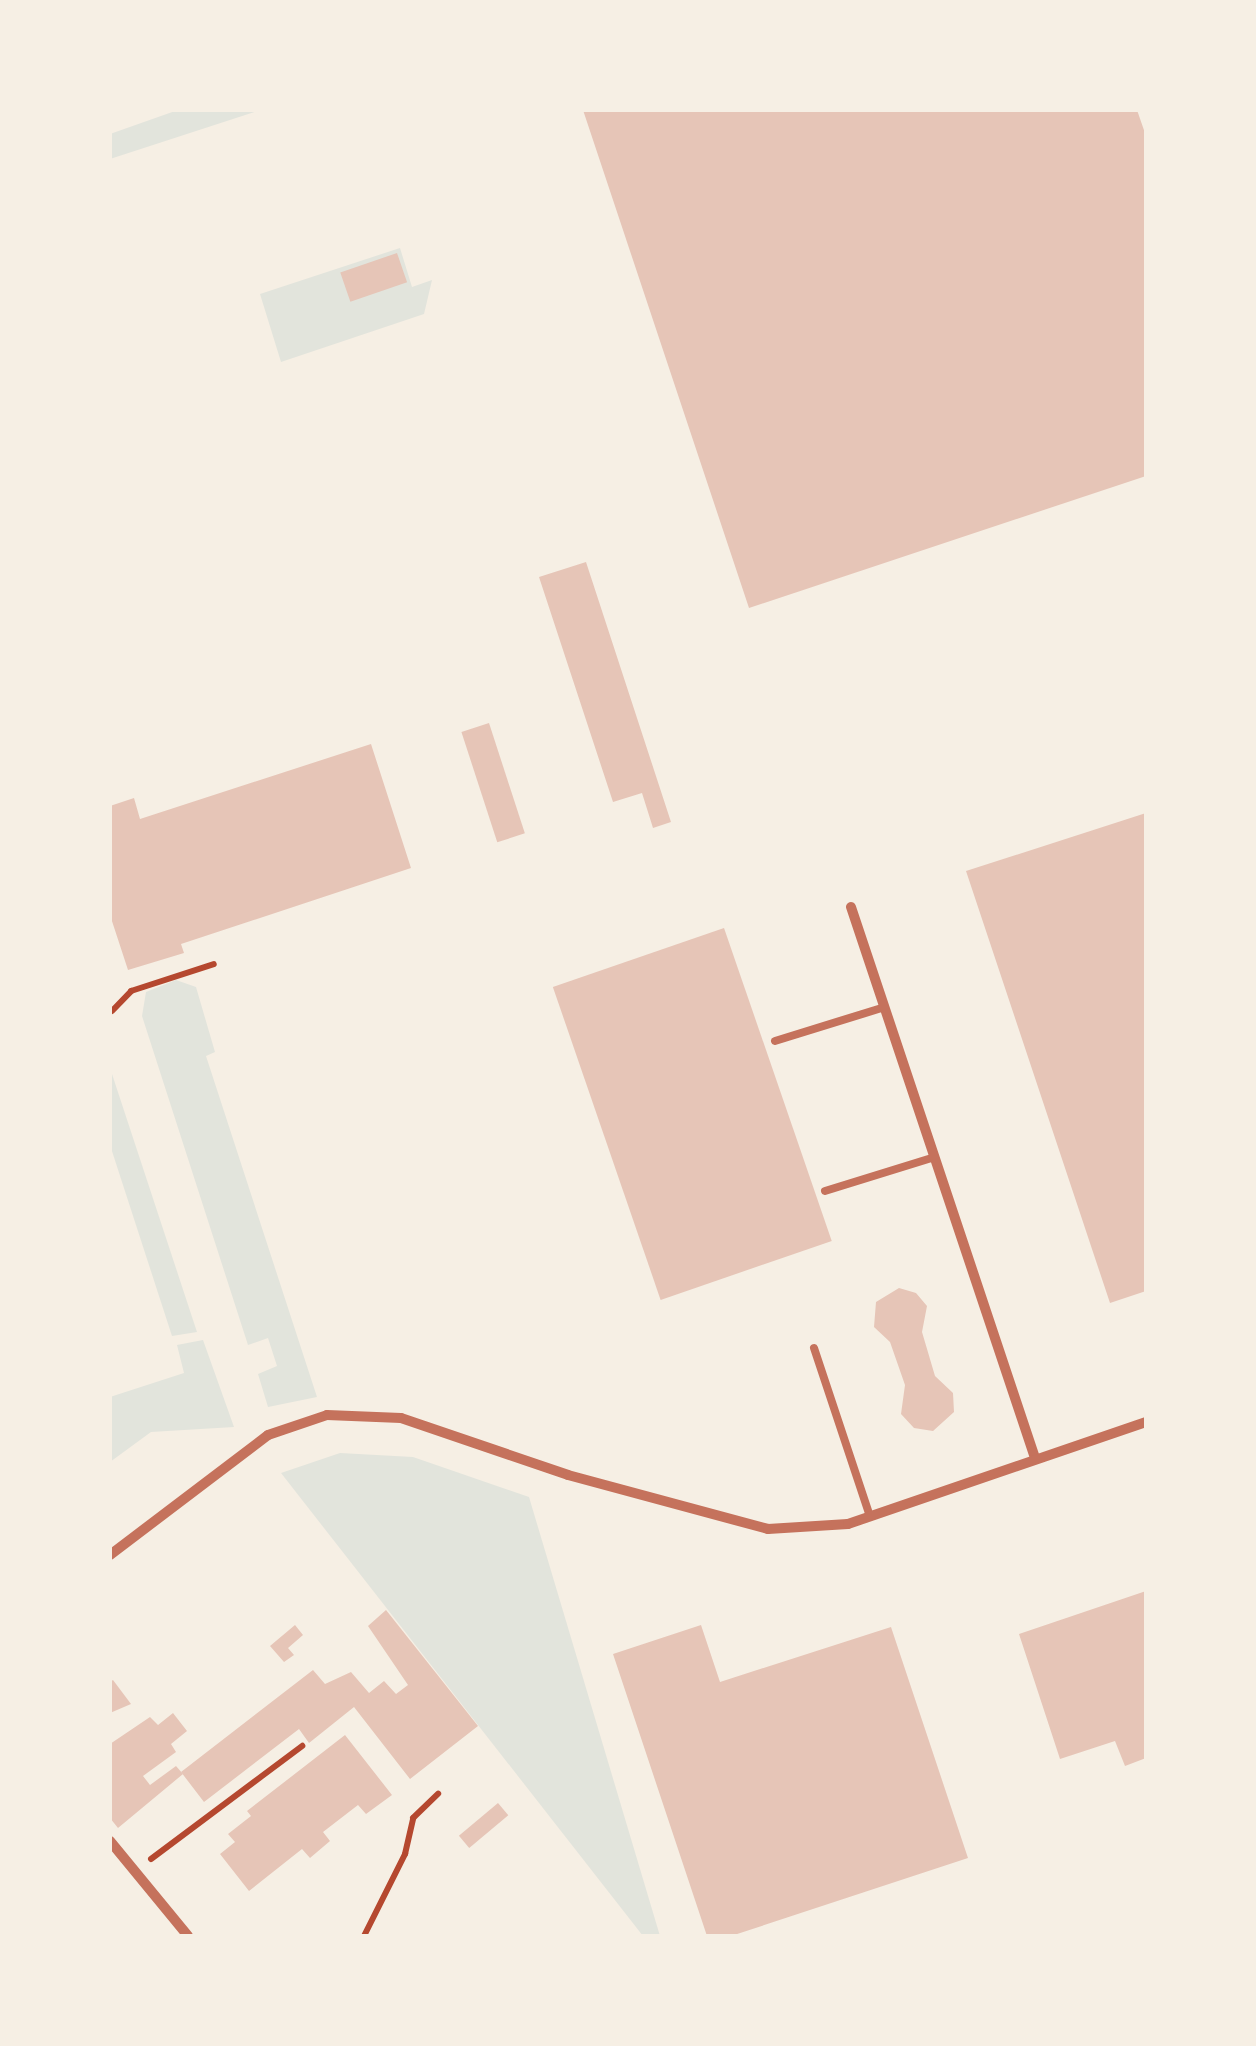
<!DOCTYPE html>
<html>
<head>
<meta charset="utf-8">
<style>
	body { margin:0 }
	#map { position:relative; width:1256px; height:2046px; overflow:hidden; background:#f6efe4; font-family:Poppins,sans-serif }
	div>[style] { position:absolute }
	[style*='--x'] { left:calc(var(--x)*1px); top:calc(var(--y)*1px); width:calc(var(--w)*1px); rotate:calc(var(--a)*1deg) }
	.green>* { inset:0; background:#e2e4dc }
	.building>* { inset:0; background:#e6c5b7; transform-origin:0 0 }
	.path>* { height:6px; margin:-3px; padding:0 3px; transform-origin:3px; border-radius:3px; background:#b5482f }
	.service>* { height:8px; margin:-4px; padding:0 4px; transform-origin:4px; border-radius:4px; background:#c5725c }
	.minor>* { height:10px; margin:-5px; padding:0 5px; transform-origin:5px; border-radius:5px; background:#c5725c }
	span { translate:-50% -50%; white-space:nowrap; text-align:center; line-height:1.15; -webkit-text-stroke:8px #f6efe4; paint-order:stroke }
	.frame { position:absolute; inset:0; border:112px solid #f6efe4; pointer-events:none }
</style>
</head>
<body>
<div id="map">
	<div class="green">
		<div style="clip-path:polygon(178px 110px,261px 110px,110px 159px,110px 134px)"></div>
		<div style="clip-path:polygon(400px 248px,412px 287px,432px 280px,424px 314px,281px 362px,260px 294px)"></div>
		<div style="clip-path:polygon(176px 980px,196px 987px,215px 1052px,206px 1056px,317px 1397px,268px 1407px,258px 1374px,277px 1366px,268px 1338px,248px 1345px,142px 1016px,146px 992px)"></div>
		<div style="clip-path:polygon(110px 1068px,197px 1332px,172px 1336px,110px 1145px)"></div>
		<div style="clip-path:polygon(203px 1340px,234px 1427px,151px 1432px,110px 1462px,110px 1397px,184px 1373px,177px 1345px)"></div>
		<div style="clip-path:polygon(340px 1453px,413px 1457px,529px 1497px,660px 1936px,643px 1936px,281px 1473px)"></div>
	</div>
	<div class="building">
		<div style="clip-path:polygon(583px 110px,1137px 110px,1146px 136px,1146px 476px,749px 608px)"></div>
		<div style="left:397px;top:253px;width:31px;height:60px;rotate:71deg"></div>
		<div style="clip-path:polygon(586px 562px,671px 822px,653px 828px,642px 793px,613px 802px,539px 577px)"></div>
		<div style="left:489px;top:723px;width:116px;height:29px;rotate:72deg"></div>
		<div style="clip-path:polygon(371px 744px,411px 868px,181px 944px,184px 953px,128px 970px,110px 915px,110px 806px,134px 798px,140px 819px)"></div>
		<div style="clip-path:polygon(1146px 813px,1146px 1291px,1110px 1303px,966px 871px)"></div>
		<div style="left:724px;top:928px;width:331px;height:181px;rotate:71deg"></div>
		<div style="clip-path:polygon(899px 1288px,916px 1293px,927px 1306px,922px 1332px,935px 1376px,953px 1393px,954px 1412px,933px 1431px,914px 1428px,901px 1414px,905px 1385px,890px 1342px,874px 1327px,876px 1302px)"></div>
		<div style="clip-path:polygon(1146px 1591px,1146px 1758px,1125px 1766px,1115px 1741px,1060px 1759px,1019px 1634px)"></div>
		<div style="clip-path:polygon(386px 1610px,478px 1726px,410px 1779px,354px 1707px,309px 1743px,299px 1729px,204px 1802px,181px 1772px,313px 1670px,325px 1684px,351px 1672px,369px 1693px,384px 1681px,396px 1694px,408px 1685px,368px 1626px)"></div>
		<div style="clip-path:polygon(295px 1625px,303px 1635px,288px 1648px,294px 1655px,284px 1662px,270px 1646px)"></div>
		<div style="clip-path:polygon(701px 1625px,720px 1682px,891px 1627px,968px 1858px,731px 1936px,707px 1936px,613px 1654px)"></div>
		<div style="clip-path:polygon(113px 1680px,131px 1704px,110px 1713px,110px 1682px)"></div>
		<div style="clip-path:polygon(173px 1713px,187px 1731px,171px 1744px,176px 1752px,143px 1776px,150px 1785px,176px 1766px,183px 1774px,118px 1828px,110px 1818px,110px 1744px,150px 1717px,158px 1725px)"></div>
		<div style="clip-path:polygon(345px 1735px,392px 1795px,366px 1814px,358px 1805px,323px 1832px,330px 1841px,310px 1858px,302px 1849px,249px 1891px,220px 1854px,235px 1842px,228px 1834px,251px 1816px,247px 1811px)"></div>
		<div style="left:498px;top:1803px;width:16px;height:51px;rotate:50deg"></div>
	</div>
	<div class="path">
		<div style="--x:112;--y:1011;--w:28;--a:-46"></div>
		<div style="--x:131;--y:991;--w:87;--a:-18"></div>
		<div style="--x:151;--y:1859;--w:189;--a:-36.8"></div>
		<div style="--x:364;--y:1936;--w:92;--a:-63.4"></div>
		<div style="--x:405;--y:1854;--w:37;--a:-77"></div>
		<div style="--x:413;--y:1818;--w:35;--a:-44"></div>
	</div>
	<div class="service">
		<div style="--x:775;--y:1041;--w:115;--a:-17.2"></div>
		<div style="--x:825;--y:1191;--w:115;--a:-17.2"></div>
		<div style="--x:814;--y:1348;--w:177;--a:71.6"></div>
	</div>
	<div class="minor">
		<div style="--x:851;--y:907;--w:581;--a:71.53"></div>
		<div style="--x:110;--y:1555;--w:198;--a:-37.2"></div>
		<div style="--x:268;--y:1435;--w:62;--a:-18.7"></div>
		<div style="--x:327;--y:1415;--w:74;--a:2.3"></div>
		<div style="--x:401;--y:1418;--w:176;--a:18.8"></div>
		<div style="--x:568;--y:1475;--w:207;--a:15.1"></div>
		<div style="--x:768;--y:1529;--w:80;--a:-3.6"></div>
		<div style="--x:848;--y:1524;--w:315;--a:-18.9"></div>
		<div style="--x:110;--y:1841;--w:123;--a:50.6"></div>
	</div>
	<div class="frame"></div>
</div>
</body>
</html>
